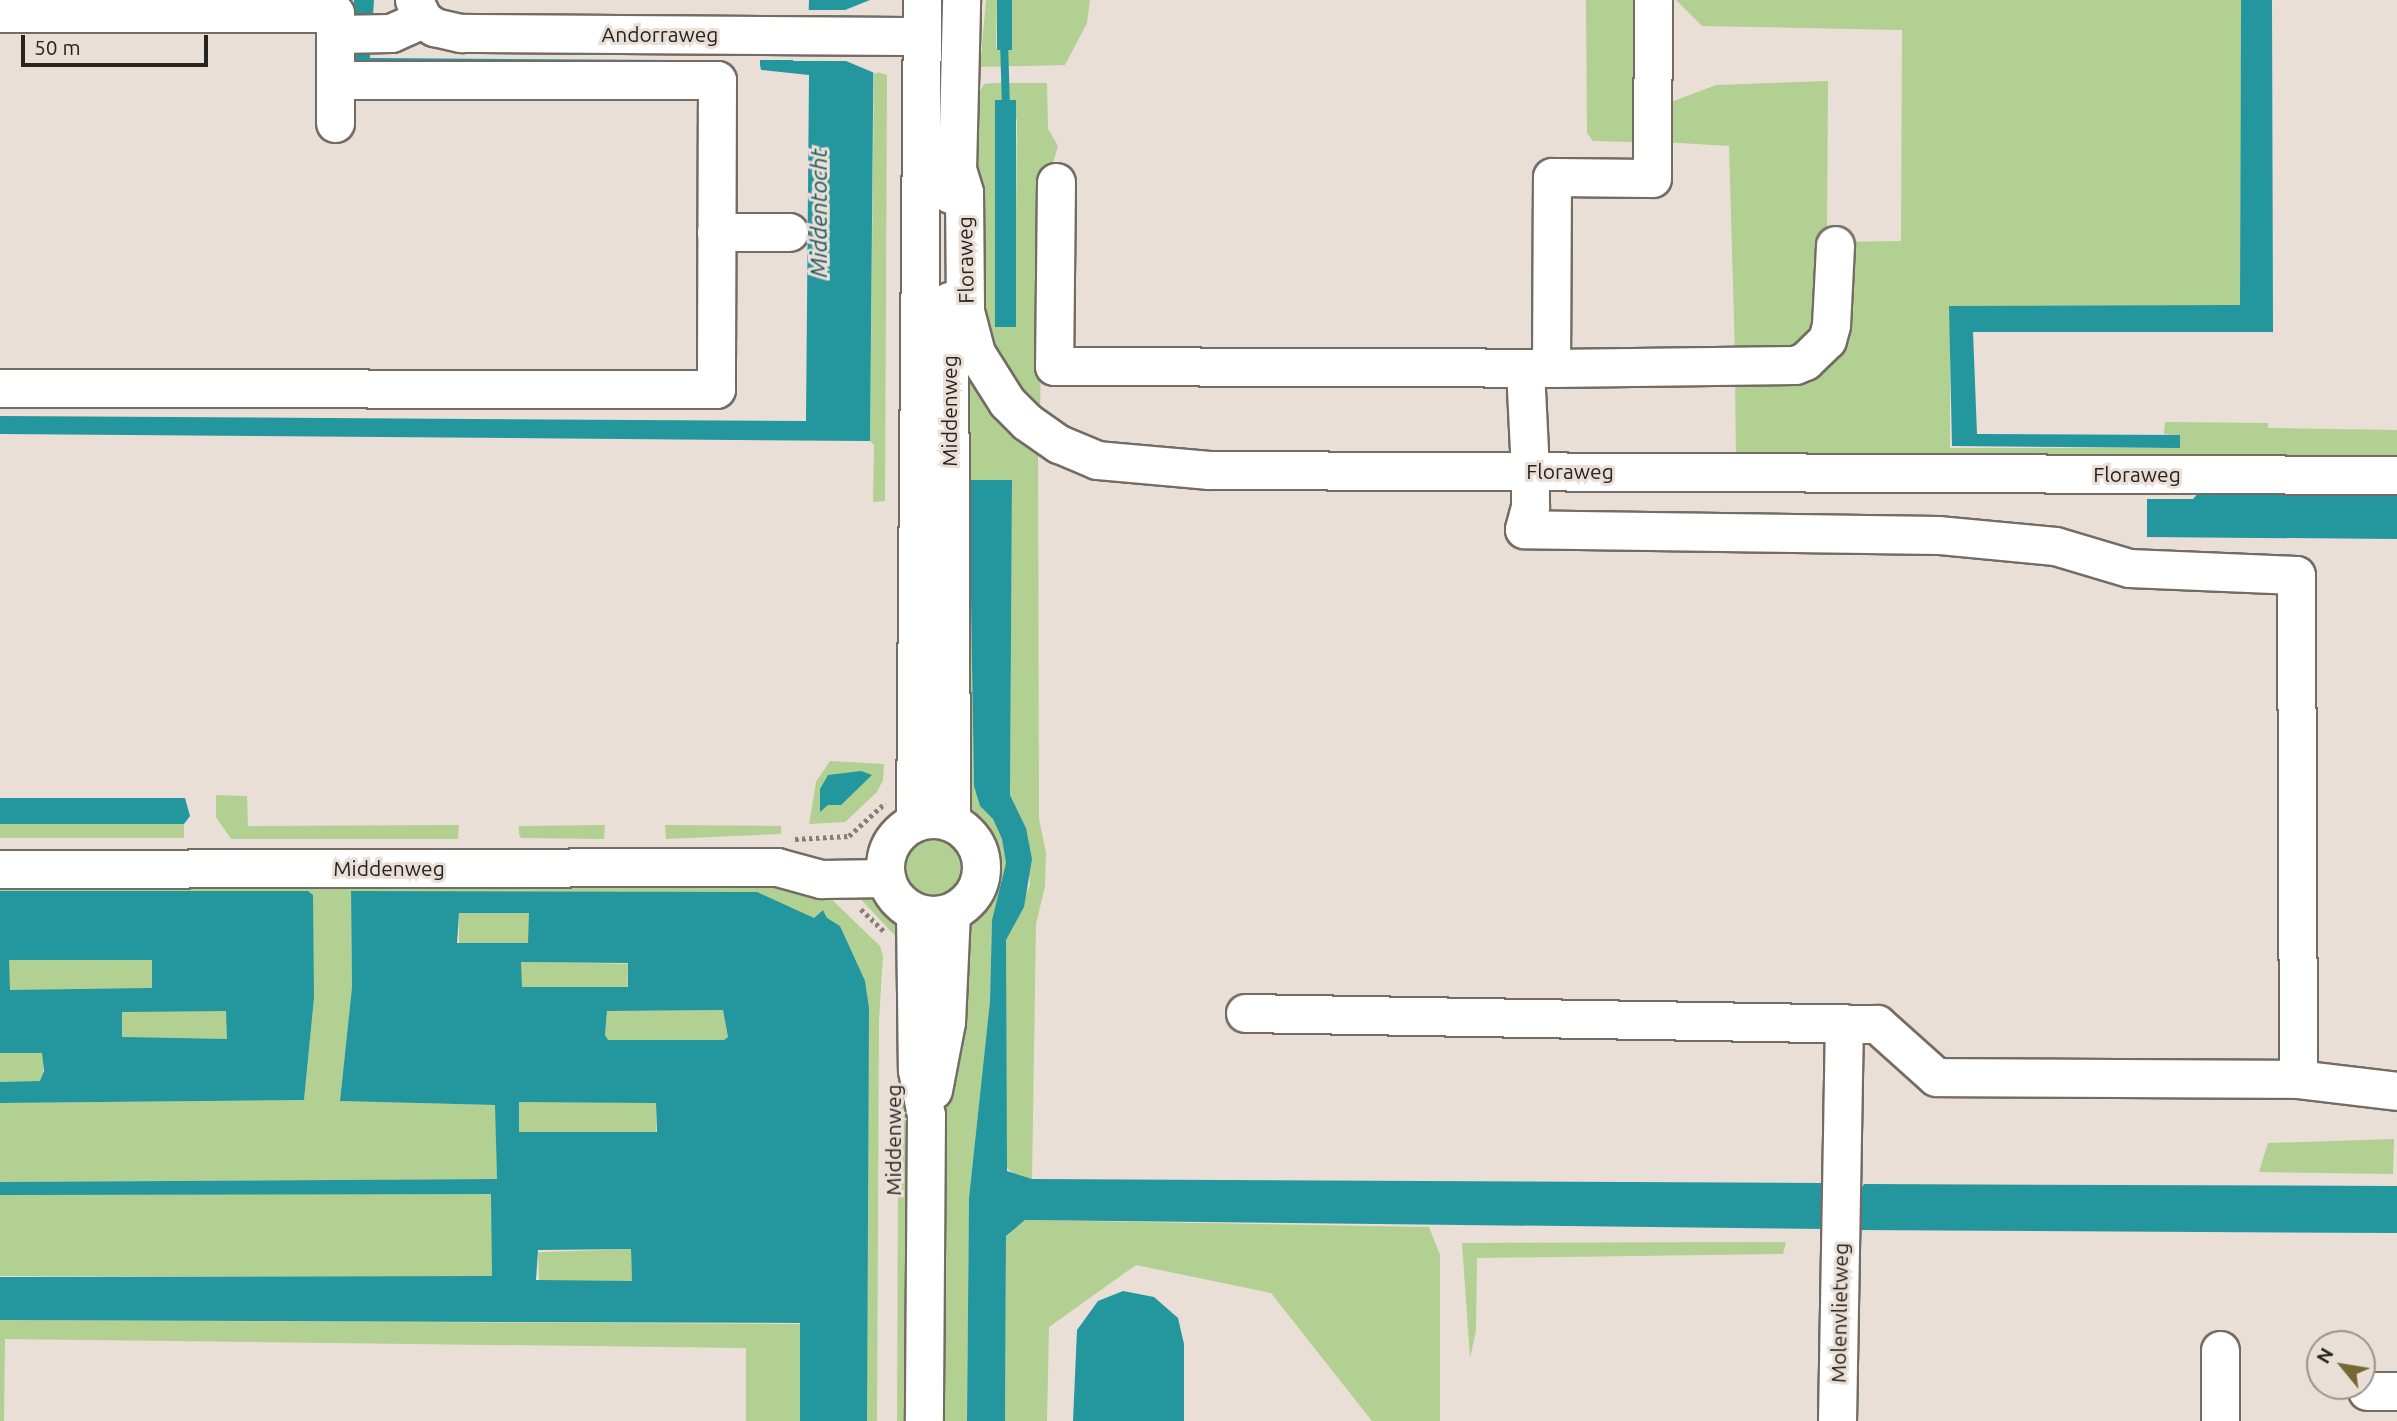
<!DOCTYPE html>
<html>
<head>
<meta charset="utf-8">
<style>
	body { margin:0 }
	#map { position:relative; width:2397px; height:1421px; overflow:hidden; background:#e9dfd7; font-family:Ubuntu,sans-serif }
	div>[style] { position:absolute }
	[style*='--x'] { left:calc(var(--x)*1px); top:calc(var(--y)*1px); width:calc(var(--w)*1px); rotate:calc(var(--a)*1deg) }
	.green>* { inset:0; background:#b1d092; transform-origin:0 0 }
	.round { border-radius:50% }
	.water>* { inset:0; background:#24969d; transform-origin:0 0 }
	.pier>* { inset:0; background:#e9dfd7 }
	.stream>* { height:8px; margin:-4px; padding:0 4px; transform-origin:4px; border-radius:4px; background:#24969d }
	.path>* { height:4.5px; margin-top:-2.25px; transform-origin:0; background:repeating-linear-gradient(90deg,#857f7a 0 3.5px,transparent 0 7px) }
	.roads { filter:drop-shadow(2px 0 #746c64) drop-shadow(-2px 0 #746c64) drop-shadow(0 2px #746c64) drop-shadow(0 -2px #746c64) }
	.minor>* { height:37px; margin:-18.5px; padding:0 18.5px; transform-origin:18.5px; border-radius:18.5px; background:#fff }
	.minor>.ring { margin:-18.5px; padding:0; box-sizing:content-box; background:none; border:37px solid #fff; border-radius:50% }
	span { translate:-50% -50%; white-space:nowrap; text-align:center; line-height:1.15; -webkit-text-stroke:6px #e9dfd7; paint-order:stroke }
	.street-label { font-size:21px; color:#262320 }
	.water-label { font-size:23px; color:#185559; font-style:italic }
	.north { position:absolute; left:2306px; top:1330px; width:70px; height:70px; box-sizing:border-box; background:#e9dfd7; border:2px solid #9b948e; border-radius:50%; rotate:300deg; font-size:19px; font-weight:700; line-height:28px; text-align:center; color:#262320 }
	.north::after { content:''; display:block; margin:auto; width:24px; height:32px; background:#766734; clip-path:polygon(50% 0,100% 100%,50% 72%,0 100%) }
	.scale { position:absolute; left:21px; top:35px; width:187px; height:32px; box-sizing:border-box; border:4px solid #262320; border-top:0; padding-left:9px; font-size:21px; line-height:24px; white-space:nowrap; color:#262320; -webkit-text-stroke:5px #e9dfd7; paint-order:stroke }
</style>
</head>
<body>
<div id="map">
	<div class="green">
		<div style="clip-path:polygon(986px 0,997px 0,996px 49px,1011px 50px,1012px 0,1090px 0,1087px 23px,1065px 65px,980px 67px)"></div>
		<div style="clip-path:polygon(1586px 0,1637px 0,1637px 129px,1632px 142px,1593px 141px,1587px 133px)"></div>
		<div style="clip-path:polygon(1676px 0,2241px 0,2240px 306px,1950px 306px,1950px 448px,2157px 448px,2173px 435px,2164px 434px,2165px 422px,2268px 423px,2268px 428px,2397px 430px,2397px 462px,1736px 464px,1735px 373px,1807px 368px,1841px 242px,1901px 241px,1902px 30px,1702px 26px)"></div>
		<div style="clip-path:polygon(874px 71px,887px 75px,885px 501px,873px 502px,874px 445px,870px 441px)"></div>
		<div style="clip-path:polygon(1828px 81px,1827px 241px,1809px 350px,1735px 355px,1729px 146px,1663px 142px,1666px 104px,1716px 85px)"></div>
		<div style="clip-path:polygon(evenodd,994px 83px,1047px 83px,1048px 129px,1058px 146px,1043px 195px,1040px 420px,978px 326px,973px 136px,978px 94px,984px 84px,994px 83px,1017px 119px,1015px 327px,996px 327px,996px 124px,1017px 119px)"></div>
		<div style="clip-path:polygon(956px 323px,1038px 444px,1039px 819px,1046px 853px,1045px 886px,1036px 924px,1032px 1179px,1016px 1176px,1005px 1166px,1006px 940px,1030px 885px,1026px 828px,1010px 795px,1012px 481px,969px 480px,974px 786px,980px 806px,993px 819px,1002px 839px,1006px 863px,992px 920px,990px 1001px,969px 1198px,967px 1421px,935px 1421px,937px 1178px,955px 996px,963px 922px,987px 897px,994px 866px,987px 838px,968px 814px)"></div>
		<div style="clip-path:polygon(830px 761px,884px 764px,883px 780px,877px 792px,845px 822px,809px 824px,816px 782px)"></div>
		<div style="clip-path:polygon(216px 795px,247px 796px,248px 826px,459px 825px,458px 839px,231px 839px,216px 817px)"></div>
		<div style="left:0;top:824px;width:184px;height:14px"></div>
		<div style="clip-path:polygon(605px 825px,604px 839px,521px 838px,519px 834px,519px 826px)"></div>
		<div style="clip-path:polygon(665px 825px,781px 826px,781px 834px,666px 839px)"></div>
		<div class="round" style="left:902px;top:836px;width:62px;height:62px"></div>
		<div style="clip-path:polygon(0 879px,767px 882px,824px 892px,880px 946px,883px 956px,879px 1020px,877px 1421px,867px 1421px,867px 993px,840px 926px,827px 919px,823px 910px,814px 918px,351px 891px,352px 988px,340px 1101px,496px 1105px,497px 1179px,0 1182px,0 1103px,304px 1100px,314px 998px,308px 891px,0 891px)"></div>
		<div style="clip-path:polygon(856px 894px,874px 894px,900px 922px,907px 943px,910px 1421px,897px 1421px,899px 940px)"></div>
		<div style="left:459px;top:912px;width:71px;height:31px"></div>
		<div style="left:9px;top:960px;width:144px;height:30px"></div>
		<div style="left:521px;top:962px;width:107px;height:25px;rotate:1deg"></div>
		<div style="clip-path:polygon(723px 1010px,728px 1037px,724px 1040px,607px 1040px,605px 1035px,607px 1011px)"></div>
		<div style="left:227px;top:1011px;width:28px;height:105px;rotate:90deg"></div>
		<div style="left:0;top:1053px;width:43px;height:29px"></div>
		<div style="left:519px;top:1102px;width:137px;height:30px"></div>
		<div style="clip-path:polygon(2394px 1139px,2393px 1174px,2259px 1172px,2268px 1143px)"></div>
		<div style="left:492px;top:1194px;width:82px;height:492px;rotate:90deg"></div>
		<div style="clip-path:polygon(1025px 1220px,1429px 1227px,1440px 1255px,1440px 1421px,1372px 1421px,1271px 1293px,1136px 1265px,1049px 1327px,1047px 1421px,1005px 1421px,1006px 1236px)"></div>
		<div style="clip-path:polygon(1786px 1242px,1783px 1254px,1477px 1258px,1476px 1331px,1470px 1358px,1462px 1243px)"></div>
		<div style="left:631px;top:1249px;width:32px;height:93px;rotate:88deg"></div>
		<div style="clip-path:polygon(0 1320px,800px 1324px,800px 1421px,746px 1421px,746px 1348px,5px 1339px,4px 1421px,0 1421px)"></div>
	</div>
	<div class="water">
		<div style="clip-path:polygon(354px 0,374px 0,370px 58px,673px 60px,673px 69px,356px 67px)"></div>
		<div style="clip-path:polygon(809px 0,874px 0,870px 441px,0 434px,0 416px,806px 421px,809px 75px,761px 70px,760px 65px,760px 60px,807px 60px)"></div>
		<div style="left:997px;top:0;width:15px;height:50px"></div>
		<div style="clip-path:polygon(2241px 0,2272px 0,2273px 332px,1973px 332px,1977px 434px,2180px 435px,2180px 448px,1952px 446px,1949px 306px,2240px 305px)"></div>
		<div style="left:995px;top:100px;width:21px;height:227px"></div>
		<div style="clip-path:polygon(969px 480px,1012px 480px,1010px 795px,1026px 828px,1032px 859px,1024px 907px,1006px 940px,1007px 1171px,1032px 1179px,1821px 1183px,1824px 1229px,1025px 1220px,1006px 1236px,1005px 1421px,967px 1421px,969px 1198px,990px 1001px,992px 920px,1006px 863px,1002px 839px,993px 819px,980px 806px,974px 786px)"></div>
		<div style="clip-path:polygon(2202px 489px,2397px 489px,2397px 539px,2147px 537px,2147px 499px,2193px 499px)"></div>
		<div style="clip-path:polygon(861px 771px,872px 775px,841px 805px,828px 805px,820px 812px,820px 789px,828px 775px)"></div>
		<div style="clip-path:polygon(0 798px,185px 798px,190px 816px,184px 824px,0 824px)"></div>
		<div style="clip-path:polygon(evenodd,0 891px,308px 891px,313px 895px,314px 998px,304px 1100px,0 1103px,0 1082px,40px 1081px,44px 1071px,42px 1053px,0 1053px,0 891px,9px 960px,152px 960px,152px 988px,10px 990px,9px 960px,0 891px,122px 1012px,226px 1011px,227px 1039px,122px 1037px,122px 1012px)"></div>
		<div style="clip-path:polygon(evenodd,351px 891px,757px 892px,814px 918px,823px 910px,827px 918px,840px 926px,865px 981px,869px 1008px,867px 1421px,800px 1421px,800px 1323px,0 1320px,0 1277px,492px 1276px,491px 1194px,0 1195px,0 1182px,497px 1179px,495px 1105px,340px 1101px,352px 987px,351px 891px,459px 913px,529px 913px,528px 943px,457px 943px,459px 913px,351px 891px,521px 962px,628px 963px,628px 987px,522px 987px,521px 962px,351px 891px,723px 1010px,728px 1037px,724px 1040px,608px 1040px,605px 1035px,607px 1011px,723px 1010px,351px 891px,519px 1102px,656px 1103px,657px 1132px,519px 1132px,519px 1102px,351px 891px,631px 1249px,632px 1281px,536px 1280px,538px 1250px,631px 1249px)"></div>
		<div style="clip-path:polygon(1864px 1184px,2397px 1186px,2397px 1233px,1854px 1230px,1857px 1196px)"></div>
		<div style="clip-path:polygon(1123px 1291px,1154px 1297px,1178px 1318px,1184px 1344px,1184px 1421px,1073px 1421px,1077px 1330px,1098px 1301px)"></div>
	</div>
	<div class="pier">
		<div style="clip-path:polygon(870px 0,878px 0,877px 74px,846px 61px,793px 61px,793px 57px,804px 57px,805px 10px,845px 10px)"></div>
	</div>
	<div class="stream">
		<div style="--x:1004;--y:41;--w:68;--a:88.3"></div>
	</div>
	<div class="path">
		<div style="--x:795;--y:839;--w:54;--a:-3.2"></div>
		<div style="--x:849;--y:836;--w:49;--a:-42.5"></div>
		<div style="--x:861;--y:909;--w:33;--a:44"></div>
	</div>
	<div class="roads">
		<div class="minor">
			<div style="--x:414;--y:0;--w:21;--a:65"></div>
			<div style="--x:423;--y:19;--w:14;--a:36"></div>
			<div style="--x:434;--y:27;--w:28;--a:13"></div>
			<div style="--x:461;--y:33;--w:461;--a:0.4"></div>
			<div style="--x:0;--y:13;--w:335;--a:0"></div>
			<div style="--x:335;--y:13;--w:67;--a:90"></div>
			<div style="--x:335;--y:80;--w:382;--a:0"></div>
			<div style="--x:717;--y:80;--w:309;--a:90.2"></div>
			<div style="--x:716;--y:389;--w:716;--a:-179.92"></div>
			<div style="--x:335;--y:34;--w:56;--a:-1"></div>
			<div style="--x:391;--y:33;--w:35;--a:-24"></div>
			<div style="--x:335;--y:80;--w:43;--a:90"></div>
			<div style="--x:957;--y:169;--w:24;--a:73"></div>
			<div style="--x:964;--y:192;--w:119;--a:89.5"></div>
			<div style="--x:965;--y:311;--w:43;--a:75.3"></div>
			<div style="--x:976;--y:353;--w:58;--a:57.7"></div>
			<div style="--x:1007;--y:402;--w:28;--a:45"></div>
			<div style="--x:1027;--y:422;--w:39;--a:35"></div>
			<div style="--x:1059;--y:444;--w:41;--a:22.8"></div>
			<div style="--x:1097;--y:460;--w:111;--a:5.1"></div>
			<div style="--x:1208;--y:470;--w:1189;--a:0.24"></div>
			<div style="--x:1056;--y:182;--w:184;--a:90.6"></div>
			<div style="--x:1054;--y:366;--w:497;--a:0.2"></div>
			<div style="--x:1551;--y:368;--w:191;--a:-89.7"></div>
			<div style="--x:1552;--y:177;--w:100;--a:0.6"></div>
			<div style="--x:1652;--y:178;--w:178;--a:-89.7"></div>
			<div style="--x:950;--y:194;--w:26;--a:-74"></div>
			<div style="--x:957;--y:169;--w:169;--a:-88.6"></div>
			<div style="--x:716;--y:232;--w:73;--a:0"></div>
			<div style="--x:949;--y:301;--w:521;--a:89.78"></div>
			<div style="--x:1551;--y:368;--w:244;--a:-0.7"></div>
			<div style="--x:1795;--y:365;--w:11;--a:-22"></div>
			<div style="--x:1805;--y:361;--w:30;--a:-44"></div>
			<div style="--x:1827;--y:340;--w:16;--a:-75"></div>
			<div style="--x:1831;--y:325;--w:80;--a:-87.1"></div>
			<div style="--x:1524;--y:529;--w:24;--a:-75"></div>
			<div style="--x:1530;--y:506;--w:35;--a:-90"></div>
			<div style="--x:1530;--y:471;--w:103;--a:-92.8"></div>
			<div class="ring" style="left:885px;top:819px;width:59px;height:59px"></div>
			<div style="--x:915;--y:822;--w:822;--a:-89.51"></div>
			<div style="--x:0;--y:869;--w:777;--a:-0.15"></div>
			<div style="--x:777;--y:867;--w:46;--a:15.3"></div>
			<div style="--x:821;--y:879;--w:65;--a:-0.9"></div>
			<div style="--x:915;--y:912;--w:158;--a:89.3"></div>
			<div style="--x:917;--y:1070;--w:46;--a:78.7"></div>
			<div style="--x:926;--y:1115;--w:306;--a:90.4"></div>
			<div style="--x:1245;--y:1013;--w:632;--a:1"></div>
			<div style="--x:1877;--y:1024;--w:79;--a:41.9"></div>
			<div style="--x:1936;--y:1077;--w:362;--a:0.3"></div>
			<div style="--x:2298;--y:1079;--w:504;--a:-90.23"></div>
			<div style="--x:2296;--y:575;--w:167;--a:-177.6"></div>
			<div style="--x:2129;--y:568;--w:77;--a:-163.4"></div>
			<div style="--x:2055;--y:546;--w:118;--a:-174.6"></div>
			<div style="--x:1938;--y:535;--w:414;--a:-179.2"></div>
			<div style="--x:2298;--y:1079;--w:100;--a:6.9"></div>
			<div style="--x:933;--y:1090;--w:69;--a:-79.2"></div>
			<div style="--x:946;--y:1022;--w:110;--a:-87.4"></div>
			<div style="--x:2367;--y:1391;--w:30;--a:0"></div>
			<div style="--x:1837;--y:1421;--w:398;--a:-89"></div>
			<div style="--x:2220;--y:1421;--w:71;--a:-90"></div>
		</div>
	</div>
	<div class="street-label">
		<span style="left:660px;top:34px">Andorraweg</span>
		<span style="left:965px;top:260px;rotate:-91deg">Floraweg</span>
		<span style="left:949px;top:411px;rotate:-90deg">Middenweg</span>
		<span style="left:1570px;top:471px">Floraweg</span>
		<span style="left:2137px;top:474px">Floraweg</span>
		<span style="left:389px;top:868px">Middenweg</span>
		<span style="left:893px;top:1140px;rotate:-90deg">Middenweg</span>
		<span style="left:1839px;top:1313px;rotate:-89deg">Molenvlietweg</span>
	</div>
	<div class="water-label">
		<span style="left:819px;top:213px;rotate:-90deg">Middentocht</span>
	</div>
	<div class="north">N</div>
	<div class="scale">50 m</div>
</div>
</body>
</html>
